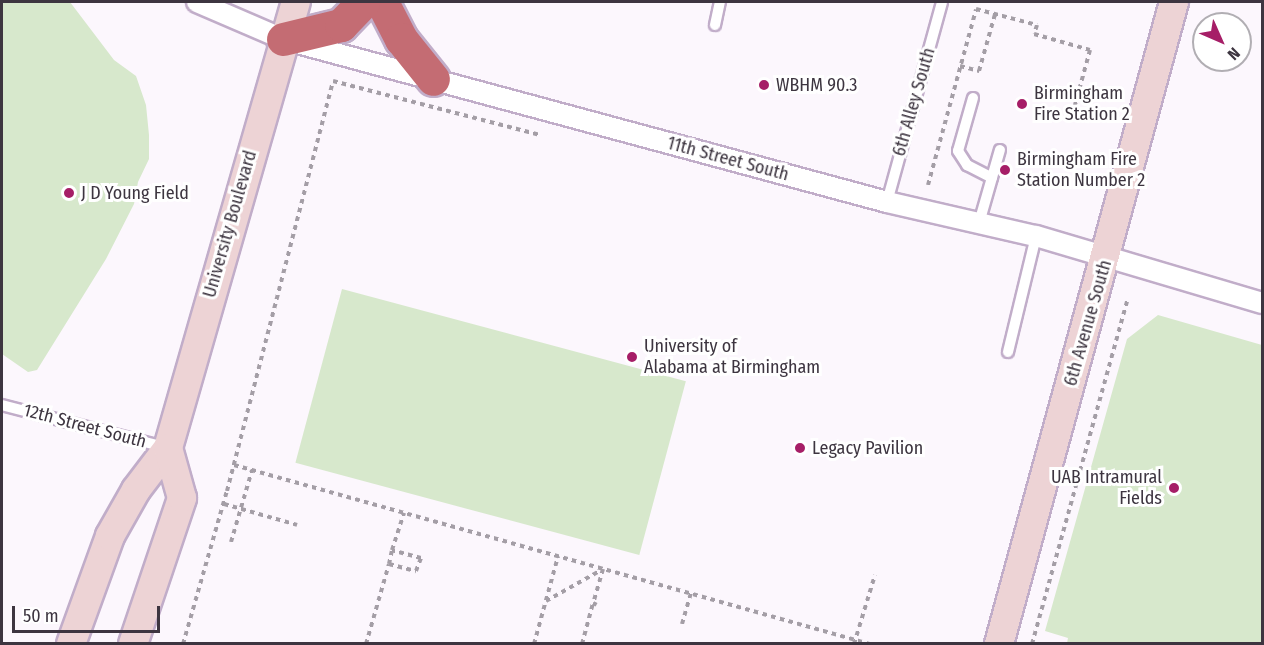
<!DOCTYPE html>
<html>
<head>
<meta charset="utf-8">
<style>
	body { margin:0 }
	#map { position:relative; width:1264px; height:645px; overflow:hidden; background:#fcf7fd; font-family:"Fira Sans Condensed",sans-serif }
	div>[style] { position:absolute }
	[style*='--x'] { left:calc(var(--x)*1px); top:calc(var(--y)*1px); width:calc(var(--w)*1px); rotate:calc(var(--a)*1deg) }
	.green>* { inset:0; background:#d7e8cc; transform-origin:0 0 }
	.path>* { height:4px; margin-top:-2px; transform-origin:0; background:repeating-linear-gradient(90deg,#a49ea6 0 4.5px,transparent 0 9px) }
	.roads { filter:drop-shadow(2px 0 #c1adc9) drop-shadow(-2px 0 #c1adc9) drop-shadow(0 2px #c1adc9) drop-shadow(0 -2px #c1adc9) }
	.lane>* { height:10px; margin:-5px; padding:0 5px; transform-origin:5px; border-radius:5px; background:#fff }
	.street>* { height:20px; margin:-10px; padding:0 10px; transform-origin:10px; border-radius:10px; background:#fff }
	.secondary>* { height:28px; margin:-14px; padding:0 14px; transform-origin:14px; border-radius:14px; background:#edd3d5 }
	.highway>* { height:33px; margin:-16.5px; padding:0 16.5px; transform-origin:16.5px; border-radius:16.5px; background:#c46c73 }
	.dots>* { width:16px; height:16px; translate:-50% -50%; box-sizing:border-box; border:3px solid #fff; border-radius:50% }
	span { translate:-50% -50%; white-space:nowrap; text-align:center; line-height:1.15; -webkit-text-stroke:6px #fff; paint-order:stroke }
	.poi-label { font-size:18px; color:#3d3540 }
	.left { translate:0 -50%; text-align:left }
	.right { translate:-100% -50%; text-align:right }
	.street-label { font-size:18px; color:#3d3540 }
	.frame { position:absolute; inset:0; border:3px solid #3d3540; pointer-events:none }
	.north { position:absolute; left:1192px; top:12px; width:60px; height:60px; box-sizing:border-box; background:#fff; border:2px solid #b1aeb3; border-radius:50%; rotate:135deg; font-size:16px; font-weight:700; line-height:24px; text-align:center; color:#3d3540 }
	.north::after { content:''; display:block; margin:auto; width:21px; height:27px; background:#a61e67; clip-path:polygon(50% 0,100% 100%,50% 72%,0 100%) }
	.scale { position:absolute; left:12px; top:606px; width:148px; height:27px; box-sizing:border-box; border:3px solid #3d3540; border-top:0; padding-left:8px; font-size:18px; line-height:21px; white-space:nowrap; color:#3d3540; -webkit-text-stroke:4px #fff; paint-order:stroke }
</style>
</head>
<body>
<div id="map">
	<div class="green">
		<div style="clip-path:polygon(2px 2px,70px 2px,114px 60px,136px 76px,146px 105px,149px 135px,149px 159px,138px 182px,134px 204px,106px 259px,37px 370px,28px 372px,2px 354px)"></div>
		<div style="left:342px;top:289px;width:356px;height:180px;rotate:15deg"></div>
		<div style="clip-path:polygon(1158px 315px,1262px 345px,1262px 643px,1067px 643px,1068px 638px,1045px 631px,1127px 339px)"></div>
	</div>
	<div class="path">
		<div style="--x:960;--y:66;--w:20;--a:15"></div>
		<div style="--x:979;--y:71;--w:59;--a:-74.3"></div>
		<div style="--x:928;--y:185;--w:182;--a:-74.7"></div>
		<div style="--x:976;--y:9;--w:63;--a:14.7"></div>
		<div style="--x:1037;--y:25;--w:9;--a:108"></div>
		<div style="--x:1034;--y:34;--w:58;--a:15.9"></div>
		<div style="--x:1090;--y:50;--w:57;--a:105.3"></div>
		<div style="--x:234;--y:465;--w:661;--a:15.72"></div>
		<div style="--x:224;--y:504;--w:76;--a:16"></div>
		<div style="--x:231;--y:542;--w:75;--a:-73.7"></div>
		<div style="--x:389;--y:564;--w:14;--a:-78"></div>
		<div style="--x:546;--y:601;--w:65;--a:-29.3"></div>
		<div style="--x:603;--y:569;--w:35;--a:106"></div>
		<div style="--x:593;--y:603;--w:4;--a:27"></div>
		<div style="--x:682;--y:624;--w:32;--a:-74"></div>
		<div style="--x:183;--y:644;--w:159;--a:-74"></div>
		<div style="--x:227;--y:491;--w:423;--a:-75.5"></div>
		<div style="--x:333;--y:81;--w:215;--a:14.6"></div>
		<div style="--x:366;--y:644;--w:83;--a:-74"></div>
		<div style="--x:389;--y:564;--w:28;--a:15"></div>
		<div style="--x:416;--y:571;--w:14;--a:-69"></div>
		<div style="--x:421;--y:558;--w:30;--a:-165"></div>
		<div style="--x:392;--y:550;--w:39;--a:-72"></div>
		<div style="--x:534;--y:644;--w:91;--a:-74.7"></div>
		<div style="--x:582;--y:644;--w:42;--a:-75"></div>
		<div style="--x:854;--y:644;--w:72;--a:-73.1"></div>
		<div style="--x:1032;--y:644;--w:358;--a:-74.5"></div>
	</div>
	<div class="roads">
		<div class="lane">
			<div style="--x:715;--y:25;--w:24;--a:-78"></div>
			<div style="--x:973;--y:98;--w:55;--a:105.8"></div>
			<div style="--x:958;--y:151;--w:17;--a:57"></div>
			<div style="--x:967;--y:165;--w:28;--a:27"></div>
			<div style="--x:887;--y:202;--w:207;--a:-74.6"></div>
			<div style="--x:979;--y:223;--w:76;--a:-74"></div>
			<div style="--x:1008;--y:352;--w:119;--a:-76.4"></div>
			<div style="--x:2;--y:405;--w:167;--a:14.5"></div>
		</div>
		<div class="street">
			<div style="--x:197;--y:2;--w:94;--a:23.3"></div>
			<div style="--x:283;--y:39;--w:626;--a:15.1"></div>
			<div style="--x:887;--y:202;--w:153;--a:12.9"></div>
			<div style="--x:1036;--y:236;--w:236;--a:16.5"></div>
		</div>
		<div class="secondary">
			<div style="--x:71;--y:644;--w:115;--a:-70.1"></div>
			<div style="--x:110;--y:536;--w:53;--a:-60.5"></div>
			<div style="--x:136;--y:490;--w:53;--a:-52.7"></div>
			<div style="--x:168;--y:448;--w:464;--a:-74"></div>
			<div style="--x:133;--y:644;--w:154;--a:-71.4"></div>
			<div style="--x:182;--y:498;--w:52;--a:-105.6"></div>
			<div style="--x:999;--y:644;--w:665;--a:-74.75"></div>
		</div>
		<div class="highway">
			<div style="--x:382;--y:2;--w:42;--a:62.8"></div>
			<div style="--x:401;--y:39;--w:51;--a:51.3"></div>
			<div style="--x:283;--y:39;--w:60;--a:-13.6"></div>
			<div style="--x:341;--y:25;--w:32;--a:-46"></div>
		</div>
	</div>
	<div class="dots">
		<div style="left:764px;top:85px;background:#a61e67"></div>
		<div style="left:1022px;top:104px;background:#a61e67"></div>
		<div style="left:1005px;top:170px;background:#a61e67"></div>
		<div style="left:69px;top:193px;background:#a61e67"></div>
		<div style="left:632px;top:357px;background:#a61e67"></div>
		<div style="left:800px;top:448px;background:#a61e67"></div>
		<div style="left:1174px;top:488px;background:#a61e67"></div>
	</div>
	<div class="poi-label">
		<span class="left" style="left:776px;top:85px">WBHM 90.3</span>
		<span class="left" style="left:1034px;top:104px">Birmingham<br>Fire Station 2</span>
		<span class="left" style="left:1017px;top:170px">Birmingham Fire<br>Station Number 2</span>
		<span class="left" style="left:81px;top:193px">J D Young Field</span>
		<span class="left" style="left:644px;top:357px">University of<br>Alabama at Birmingham</span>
		<span class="left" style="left:812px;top:448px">Legacy Pavilion</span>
		<span class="right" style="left:1162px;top:488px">UAB Intramural<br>Fields</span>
	</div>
	<div class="street-label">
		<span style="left:914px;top:102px;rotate:-74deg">6th Alley South</span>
		<span style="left:728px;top:159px;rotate:15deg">11th Street South</span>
		<span style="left:230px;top:224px;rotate:-74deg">University Boulevard</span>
		<span style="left:1088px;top:323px;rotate:-74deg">6th Avenue South</span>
		<span style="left:85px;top:426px;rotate:15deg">12th Street South</span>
	</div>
	<div class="frame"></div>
	<div class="north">N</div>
	<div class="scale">50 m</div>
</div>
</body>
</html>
